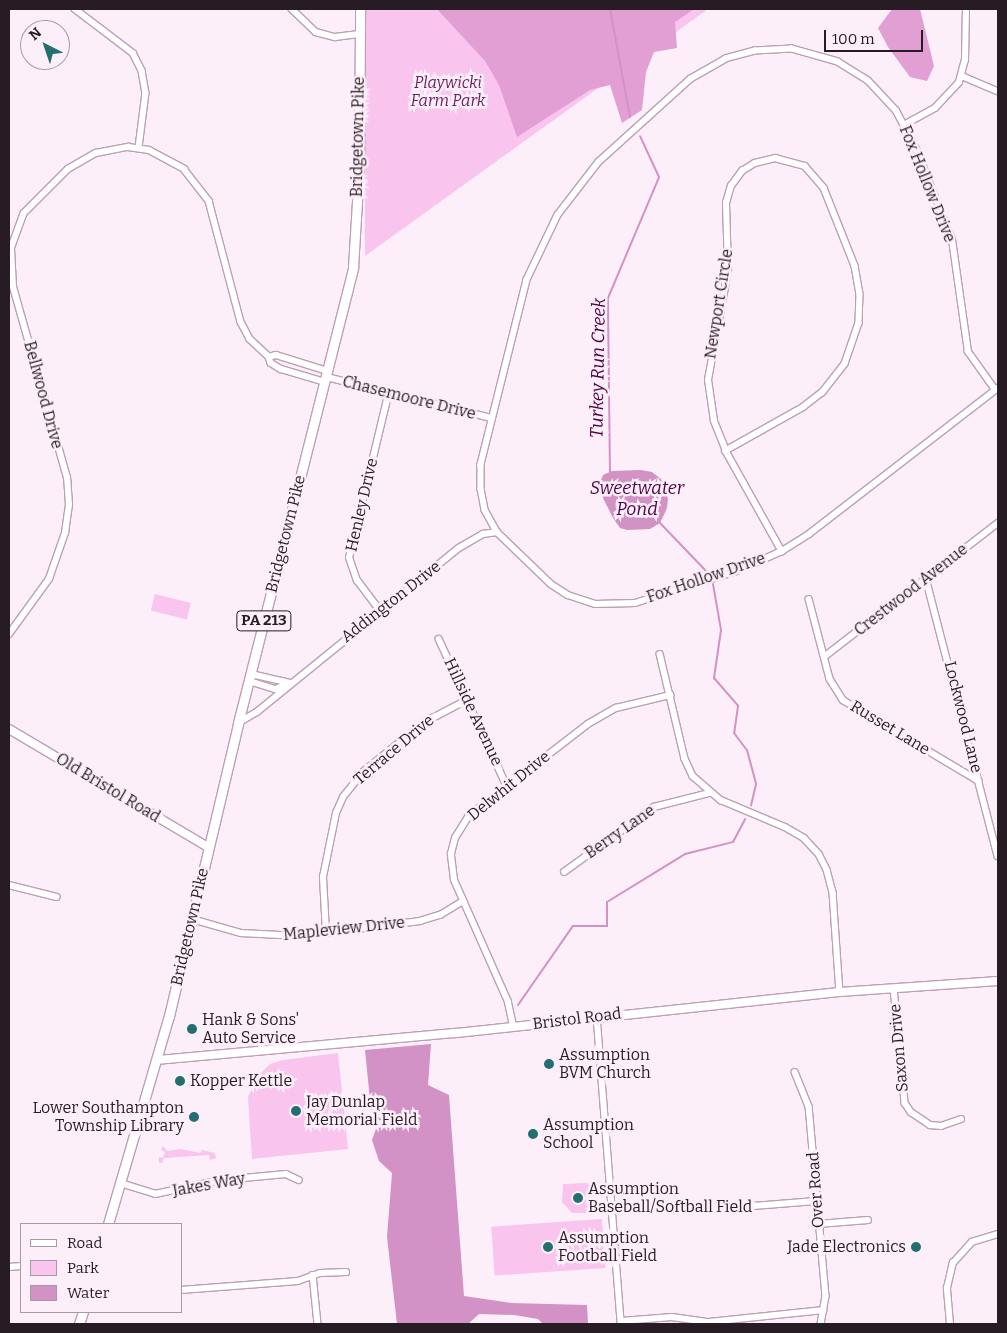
<!DOCTYPE html>
<html>
<head>
<meta charset="utf-8">
<style>
	body { margin:0 }
	#map { position:relative; width:1007px; height:1333px; overflow:hidden; background:#fdeff9; font-family:Bitter,serif }
	div>[style] { position:absolute }
	[style*='--x'] { left:calc(var(--x)*1px); top:calc(var(--y)*1px); width:calc(var(--w)*1px); rotate:calc(var(--a)*1deg) }
	.green>* { inset:0; background:#f9c4ed; transform-origin:0 0 }
	.forest>* { inset:0; background:#e19fd3 }
	.water>* { inset:0; background:#d392c5 }
	.stream>* { height:2px; margin:-1px; padding:0 1px; transform-origin:1px; border-radius:1px; background:#d392c5 }
	.roads { filter:drop-shadow(1px 0 #bd9fb6) drop-shadow(-1px 0 #bd9fb6) drop-shadow(0 1px #bd9fb6) drop-shadow(0 -1px #bd9fb6) }
	.street>* { height:5.5px; margin:-2.75px; padding:0 2.75px; transform-origin:2.75px; border-radius:2.75px; background:#fff }
	.secondary>* { height:8px; margin:-4px; padding:0 4px; transform-origin:4px; border-radius:4px; background:#fff }
	.primary>* { height:9px; margin:-4.5px; padding:0 4.5px; transform-origin:4.5px; border-radius:4.5px; background:#fff }
	.dots>* { width:14px; height:14px; translate:-50% -50%; box-sizing:border-box; border:2px solid #fdeff9; border-radius:50% }
	span { translate:-50% -50%; white-space:nowrap; text-align:center; line-height:1.15; -webkit-text-stroke:5px #fdeff9; paint-order:stroke }
	.shield-label span { padding:1px 4px; background:#fdeff9; border:1px solid; border-radius:4px; -webkit-text-stroke-width:0 }
	.shield-label { font-size:15px; color:#271b24; font-weight:700 }
	.park-label { font-size:16px; color:#6a1e5e; font-style:italic }
	.street-label { font-size:16px; color:#271b24 }
	.poi-label { font-size:16px; color:#271b24 }
	.left { translate:0 -50%; text-align:left }
	.right { translate:-100% -50%; text-align:right }
	.water-label { font-size:18px; color:#4f0046; font-style:italic }
	.frame { position:absolute; inset:0; border:10px solid #271b24; pointer-events:none }
	.legend { position:absolute; left:20px; top:1223px; width:162px; height:90px; box-sizing:border-box; background:#fdeff9; border:1px solid #a79aa4; margin:0; padding:6px 9px; list-style:none; font-size:15px; color:#271b24 }
	.legend li { display:flex; align-items:center; gap:10px; height:25px }
	.legend b { width:25px; border:1px solid #a79aa4 }
	.north { position:absolute; left:20px; top:20px; width:50px; height:50px; box-sizing:border-box; background:#fdeff9; border:1px solid #a79aa4; border-radius:50%; rotate:319deg; font-size:14px; font-weight:700; line-height:20px; text-align:center; color:#271b24 }
	.north::after { content:''; display:block; margin:auto; width:18px; height:22px; background:#226e71; clip-path:polygon(50% 0,100% 100%,50% 72%,0 100%) }
	.scale { position:absolute; left:824px; top:30px; width:99px; height:22px; box-sizing:border-box; border:2px solid #271b24; border-top:0; padding-left:6px; font-size:15px; line-height:18px; white-space:nowrap; color:#271b24; -webkit-text-stroke:4px #fdeff9; paint-order:stroke }
</style>
</head>
<body>
<div id="map">
	<div class="green">
		<div style="clip-path:polygon(365px 9px,708px 9px,365px 256px)"></div>
		<div style="left:155px;top:594px;width:37px;height:17px;rotate:14deg"></div>
		<div style="clip-path:polygon(338px 1053px,348px 1149px,252px 1159px,248px 1097px,259px 1075px,270px 1064px,283px 1060px)"></div>
		<div style="clip-path:polygon(163px 1146px,167px 1151px,181px 1149px,200px 1153px,202px 1150px,215px 1153px,216px 1158px,210px 1160px,209px 1155px,164px 1158px,162px 1163px,159px 1163px,159px 1157px,163px 1158px,165px 1152px,161px 1150px)"></div>
		<div style="clip-path:polygon(587px 1183px,592px 1188px,595px 1213px,572px 1213px,562px 1202px,563px 1184px)"></div>
		<div style="left:602px;top:1219px;width:49px;height:111px;rotate:86deg"></div>
	</div>
	<div class="forest">
		<div style="clip-path:polygon(437px 9px,694px 9px,675px 22px,677px 48px,654px 52px,646px 72px,642px 110px,622px 123px,610px 85px,590px 90px,517px 137px,499px 85px,485px 61px)"></div>
		<div style="clip-path:polygon(892px 9px,920px 9px,934px 66px,927px 81px,910px 77px,888px 47px,878px 28px)"></div>
	</div>
	<div class="water">
		<div style="clip-path:polygon(641px 470px,652px 472px,661px 479px,668px 499px,667px 508px,660px 523px,650px 529px,627px 530px,620px 528px,613px 518px,603px 498px,601px 480px,603px 475px,612px 471px)"></div>
		<div style="clip-path:polygon(431px 1044px,428px 1085px,449px 1095px,464px 1296px,511px 1303px,587px 1305px,588px 1324px,543px 1324px,538px 1319px,514px 1315px,479px 1314px,468px 1324px,397px 1324px,387px 1237px,392px 1173px,379px 1161px,372px 1140px,376px 1129px,371px 1110px,365px 1050px)"></div>
	</div>
	<div class="stream">
		<div style="--x:610;--y:9;--w:110;--a:79.5"></div>
		<div style="--x:610;--y:473;--w:175;--a:-90.7"></div>
		<div style="--x:608;--y:298;--w:131;--a:-67.1"></div>
		<div style="--x:659;--y:177;--w:45;--a:-114.9"></div>
		<div style="--x:660;--y:523;--w:69;--a:46.2"></div>
		<div style="--x:713;--y:584;--w:47;--a:80.1"></div>
		<div style="--x:721;--y:630;--w:49;--a:98.3"></div>
		<div style="--x:714;--y:678;--w:37;--a:49"></div>
		<div style="--x:738;--y:706;--w:27;--a:98"></div>
		<div style="--x:734;--y:733;--w:21;--a:53"></div>
		<div style="--x:747;--y:750;--w:35;--a:75"></div>
		<div style="--x:756;--y:784;--w:22;--a:103"></div>
		<div style="--x:518;--y:1005;--w:96;--a:-55.2"></div>
		<div style="--x:573;--y:926;--w:34;--a:0"></div>
		<div style="--x:607;--y:926;--w:24;--a:-90"></div>
		<div style="--x:607;--y:902;--w:92;--a:-31.6"></div>
		<div style="--x:685;--y:854;--w:49;--a:-14"></div>
		<div style="--x:733;--y:842;--w:26;--a:-62"></div>
	</div>
	<div class="roads">
		<div class="street">
			<div style="--x:75;--y:9;--w:73;--a:37.2"></div>
			<div style="--x:133;--y:53;--w:20;--a:63"></div>
			<div style="--x:142;--y:71;--w:22;--a:80"></div>
			<div style="--x:146;--y:93;--w:55;--a:97.3"></div>
			<div style="--x:292;--y:9;--w:33;--a:44"></div>
			<div style="--x:316;--y:32;--w:20;--a:15"></div>
			<div style="--x:335;--y:37;--w:24;--a:-7"></div>
			<div style="--x:962;--y:76;--w:39;--a:23"></div>
			<div style="--x:904;--y:125;--w:35;--a:-29"></div>
			<div style="--x:935;--y:108;--w:35;--a:-47"></div>
			<div style="--x:959;--y:82;--w:23;--a:-75"></div>
			<div style="--x:965;--y:60;--w:51;--a:-88.9"></div>
			<div style="--x:775;--y:158;--w:31;--a:15"></div>
			<div style="--x:805;--y:166;--w:29;--a:49"></div>
			<div style="--x:824;--y:188;--w:84;--a:68.3"></div>
			<div style="--x:855;--y:266;--w:28;--a:80"></div>
			<div style="--x:860;--y:294;--w:29;--a:92"></div>
			<div style="--x:859;--y:323;--w:43;--a:108.9"></div>
			<div style="--x:845;--y:364;--w:36;--a:128"></div>
			<div style="--x:823;--y:392;--w:24;--a:142"></div>
			<div style="--x:804;--y:407;--w:90;--a:150.6"></div>
			<div style="--x:726;--y:451;--w:32;--a:-112"></div>
			<div style="--x:714;--y:421;--w:41;--a:-98.3"></div>
			<div style="--x:708;--y:380;--w:111;--a:-79.6"></div>
			<div style="--x:728;--y:271;--w:68;--a:-91.7"></div>
			<div style="--x:726;--y:203;--w:18;--a:-74"></div>
			<div style="--x:731;--y:186;--w:19;--a:-54"></div>
			<div style="--x:742;--y:171;--w:15;--a:-32"></div>
			<div style="--x:755;--y:163;--w:21;--a:-14"></div>
			<div style="--x:269;--y:357;--w:7;--a:-16"></div>
			<div style="--x:276;--y:355;--w:54;--a:17.1"></div>
			<div style="--x:327;--y:377;--w:170;--a:14"></div>
			<div style="--x:995;--y:390;--w:47;--a:-125.4"></div>
			<div style="--x:968;--y:352;--w:113;--a:-98.1"></div>
			<div style="--x:952;--y:240;--w:98;--a:-111.6"></div>
			<div style="--x:916;--y:149;--w:43;--a:-117.8"></div>
			<div style="--x:896;--y:111;--w:41;--a:-133"></div>
			<div style="--x:868;--y:81;--w:36;--a:-148"></div>
			<div style="--x:838;--y:62;--w:48;--a:-164.2"></div>
			<div style="--x:792;--y:49;--w:37;--a:177"></div>
			<div style="--x:755;--y:51;--w:30;--a:165"></div>
			<div style="--x:726;--y:59;--w:40;--a:150.3"></div>
			<div style="--x:691;--y:79;--w:124;--a:137.9"></div>
			<div style="--x:599;--y:162;--w:67;--a:127.7"></div>
			<div style="--x:558;--y:215;--w:72;--a:115.5"></div>
			<div style="--x:527;--y:280;--w:191;--a:104"></div>
			<div style="--x:481;--y:465;--w:24;--a:90"></div>
			<div style="--x:481;--y:489;--w:21;--a:79"></div>
			<div style="--x:485;--y:510;--w:25;--a:61"></div>
			<div style="--x:497;--y:532;--w:75;--a:43.9"></div>
			<div style="--x:551;--y:584;--w:20;--a:33"></div>
			<div style="--x:568;--y:595;--w:28;--a:18"></div>
			<div style="--x:595;--y:604;--w:40;--a:-1.4"></div>
			<div style="--x:635;--y:603;--w:110;--a:-17.4"></div>
			<div style="--x:740;--y:570;--w:46;--a:-24.3"></div>
			<div style="--x:782;--y:551;--w:32;--a:-32"></div>
			<div style="--x:809;--y:534;--w:239;--a:-37.7"></div>
			<div style="--x:726;--y:451;--w:115;--a:60.8"></div>
			<div style="--x:926;--y:578;--w:287;--a:75.5"></div>
			<div style="--x:809;--y:599;--w:83;--a:75.3"></div>
			<div style="--x:830;--y:679;--w:25;--a:58"></div>
			<div style="--x:843;--y:700;--w:158;--a:30.8"></div>
			<div style="--x:380;--y:611;--w:38;--a:-127"></div>
			<div style="--x:357;--y:581;--w:24;--a:-109"></div>
			<div style="--x:349;--y:558;--w:171;--a:-76.5"></div>
			<div style="--x:9;--y:634;--w:68;--a:-54"></div>
			<div style="--x:49;--y:579;--w:49;--a:-70.8"></div>
			<div style="--x:65;--y:533;--w:28;--a:-82"></div>
			<div style="--x:69;--y:505;--w:27;--a:-94"></div>
			<div style="--x:67;--y:478;--w:198;--a:-105.8"></div>
			<div style="--x:13;--y:287;--w:39;--a:-93"></div>
			<div style="--x:11;--y:248;--w:37;--a:-70"></div>
			<div style="--x:24;--y:213;--w:62;--a:-45"></div>
			<div style="--x:68;--y:169;--w:32;--a:-30"></div>
			<div style="--x:96;--y:153;--w:33;--a:-11"></div>
			<div style="--x:128;--y:147;--w:21;--a:8"></div>
			<div style="--x:149;--y:150;--w:40;--a:28"></div>
			<div style="--x:184;--y:169;--w:41;--a:52"></div>
			<div style="--x:209;--y:201;--w:125;--a:75.2"></div>
			<div style="--x:241;--y:322;--w:19;--a:62"></div>
			<div style="--x:250;--y:339;--w:26;--a:43"></div>
			<div style="--x:269;--y:357;--w:6;--a:72"></div>
			<div style="--x:271;--y:363;--w:12;--a:31"></div>
			<div style="--x:281;--y:369;--w:46;--a:16.5"></div>
			<div style="--x:439;--y:639;--w:162;--a:65.2"></div>
			<div style="--x:660;--y:654;--w:108;--a:76.6"></div>
			<div style="--x:685;--y:759;--w:19;--a:65"></div>
			<div style="--x:693;--y:776;--w:37;--a:41"></div>
			<div style="--x:721;--y:800;--w:69;--a:22.9"></div>
			<div style="--x:785;--y:827;--w:22;--a:30"></div>
			<div style="--x:804;--y:838;--w:22;--a:47"></div>
			<div style="--x:819;--y:854;--w:18;--a:63"></div>
			<div style="--x:827;--y:870;--w:24;--a:75"></div>
			<div style="--x:833;--y:893;--w:99;--a:86"></div>
			<div style="--x:824;--y:657;--w:220;--a:-37.6"></div>
			<div style="--x:251;--y:674;--w:41;--a:12.7"></div>
			<div style="--x:249;--y:681;--w:28;--a:17"></div>
			<div style="--x:276;--y:689;--w:10;--a:-24"></div>
			<div style="--x:238;--y:723;--w:22;--a:-30"></div>
			<div style="--x:257;--y:712;--w:260;--a:-39.1"></div>
			<div style="--x:459;--y:548;--w:28;--a:-30"></div>
			<div style="--x:483;--y:534;--w:14;--a:-8"></div>
			<div style="--x:564;--y:872;--w:111;--a:-35.8"></div>
			<div style="--x:654;--y:807;--w:57;--a:-14.3"></div>
			<div style="--x:9;--y:885;--w:49;--a:14"></div>
			<div style="--x:192;--y:919;--w:51;--a:15.9"></div>
			<div style="--x:241;--y:933;--w:59;--a:2.9"></div>
			<div style="--x:300;--y:936;--w:121;--a:-7.1"></div>
			<div style="--x:420;--y:921;--w:21;--a:-17"></div>
			<div style="--x:440;--y:915;--w:27;--a:-31"></div>
			<div style="--x:326;--y:933;--w:56;--a:-93.1"></div>
			<div style="--x:323;--y:877;--w:65;--a:-78.5"></div>
			<div style="--x:336;--y:813;--w:17;--a:-66"></div>
			<div style="--x:343;--y:797;--w:32;--a:-51"></div>
			<div style="--x:363;--y:772;--w:80;--a:-38.9"></div>
			<div style="--x:425;--y:722;--w:47;--a:-27.6"></div>
			<div style="--x:894;--y:988;--w:116;--a:84.5"></div>
			<div style="--x:905;--y:1103;--w:11;--a:56"></div>
			<div style="--x:911;--y:1112;--w:23;--a:34"></div>
			<div style="--x:930;--y:1125;--w:11;--a:5"></div>
			<div style="--x:941;--y:1126;--w:21;--a:-19"></div>
			<div style="--x:597;--y:1016;--w:309;--a:85.5"></div>
			<div style="--x:513;--y:1026;--w:25;--a:-102"></div>
			<div style="--x:508;--y:1002;--w:133;--a:-113.9"></div>
			<div style="--x:454;--y:880;--w:26;--a:-97"></div>
			<div style="--x:451;--y:854;--w:16;--a:-76"></div>
			<div style="--x:455;--y:838;--w:26;--a:-58"></div>
			<div style="--x:469;--y:816;--w:150;--a:-37.7"></div>
			<div style="--x:588;--y:724;--w:32;--a:-30"></div>
			<div style="--x:616;--y:708;--w:56;--a:-13.5"></div>
			<div style="--x:795;--y:1072;--w:37;--a:68"></div>
			<div style="--x:809;--y:1106;--w:191;--a:84.9"></div>
			<div style="--x:826;--y:1296;--w:28;--a:100"></div>
			<div style="--x:120;--y:1183;--w:37;--a:17"></div>
			<div style="--x:155;--y:1194;--w:68;--a:-11.8"></div>
			<div style="--x:222;--y:1180;--w:64;--a:-5.4"></div>
			<div style="--x:286;--y:1174;--w:14;--a:25"></div>
			<div style="--x:728;--y:1208;--w:88;--a:-4.5"></div>
			<div style="--x:818;--y:1224;--w:50;--a:-4.6"></div>
			<div style="--x:9;--y:1267;--w:12;--a:-5"></div>
			<div style="--x:313;--y:1275;--w:49;--a:84.2"></div>
			<div style="--x:181;--y:1290;--w:117;--a:-4.4"></div>
			<div style="--x:298;--y:1281;--w:23;--a:-20"></div>
			<div style="--x:320;--y:1273;--w:26;--a:-2"></div>
			<div style="--x:621;--y:1321;--w:51;--a:-4.5"></div>
			<div style="--x:672;--y:1317;--w:37;--a:8"></div>
			<div style="--x:709;--y:1322;--w:115;--a:-6"></div>
			<div style="--x:950;--y:1324;--w:36;--a:-95"></div>
			<div style="--x:947;--y:1288;--w:26;--a:-77"></div>
			<div style="--x:953;--y:1263;--w:28;--a:-48"></div>
			<div style="--x:972;--y:1242;--w:27;--a:-17"></div>
		</div>
		<div class="secondary">
			<div style="--x:9;--y:729;--w:231;--a:30.7"></div>
			<div style="--x:157;--y:1060;--w:300;--a:-5.2"></div>
			<div style="--x:456;--y:1033;--w:386;--a:-6.1"></div>
			<div style="--x:840;--y:992;--w:158;--a:-4"></div>
		</div>
		<div class="primary">
			<div style="--x:108;--y:1224;--w:217;--a:-73.7"></div>
			<div style="--x:169;--y:1016;--w:301;--a:-76.7"></div>
			<div style="--x:238;--y:723;--w:470;--a:-75.8"></div>
			<div style="--x:353;--y:267;--w:98;--a:-86.5"></div>
			<div style="--x:359;--y:169;--w:160;--a:-89.6"></div>
			<div style="--x:79;--y:1324;--w:13;--a:-72"></div>
		</div>
	</div>
	<div class="dots">
		<div style="left:192px;top:1029px;background:#226e71"></div>
		<div style="left:549px;top:1064px;background:#226e71"></div>
		<div style="left:180px;top:1081px;background:#226e71"></div>
		<div style="left:296px;top:1111px;background:#226e71"></div>
		<div style="left:194px;top:1117px;background:#226e71"></div>
		<div style="left:533px;top:1134px;background:#226e71"></div>
		<div style="left:578px;top:1198px;background:#226e71"></div>
		<div style="left:548px;top:1247px;background:#226e71"></div>
		<div style="left:916px;top:1247px;background:#226e71"></div>
	</div>
	<div class="shield-label">
		<span style="left:264px;top:621px">PA 213</span>
	</div>
	<div class="park-label">
		<span style="left:448px;top:92px">Playwicki<br>Farm Park</span>
	</div>
	<div class="street-label">
		<span style="left:358px;top:137px;rotate:-89deg">Bridgetown Pike</span>
		<span style="left:927px;top:184px;rotate:68deg">Fox Hollow Drive</span>
		<span style="left:719px;top:304px;rotate:-81deg">Newport Circle</span>
		<span style="left:43px;top:395px;rotate:75deg">Bellwood Drive</span>
		<span style="left:409px;top:398px;rotate:14deg">Chasemoore Drive</span>
		<span style="left:362px;top:505px;rotate:-77deg">Henley Drive</span>
		<span style="left:286px;top:534px;rotate:-76deg">Bridgetown Pike</span>
		<span style="left:706px;top:578px;rotate:-19deg">Fox Hollow Drive</span>
		<span style="left:911px;top:590px;rotate:-38deg">Crestwood Avenue</span>
		<span style="left:391px;top:602px;rotate:-38deg">Addington Drive</span>
		<span style="left:473px;top:712px;rotate:65deg">Hillside Avenue</span>
		<span style="left:963px;top:717px;rotate:76deg">Lockwood Lane</span>
		<span style="left:890px;top:728px;rotate:31deg">Russet Lane</span>
		<span style="left:394px;top:750px;rotate:-40deg">Terrace Drive</span>
		<span style="left:509px;top:786px;rotate:-39deg">Delwhit Drive</span>
		<span style="left:108px;top:788px;rotate:31deg">Old Bristol Road</span>
		<span style="left:620px;top:832px;rotate:-35deg">Berry Lane</span>
		<span style="left:190px;top:927px;rotate:-77deg">Bridgetown Pike</span>
		<span style="left:344px;top:929px;rotate:-6deg">Mapleview Drive</span>
		<span style="left:577px;top:1019px;rotate:-7deg">Bristol Road</span>
		<span style="left:899px;top:1048px;rotate:-95deg">Saxon Drive</span>
		<span style="left:209px;top:1185px;rotate:-10deg">Jakes Way</span>
		<span style="left:816px;top:1190px;rotate:-94deg">Over Road</span>
	</div>
	<div class="poi-label">
		<span class="left" style="left:202px;top:1029px">Hank &amp; Sons'<br>Auto Service</span>
		<span class="left" style="left:559px;top:1064px">Assumption<br>BVM Church</span>
		<span class="left" style="left:190px;top:1081px">Kopper Kettle</span>
		<span class="left" style="left:306px;top:1111px">Jay Dunlap<br>Memorial Field</span>
		<span class="right" style="left:184px;top:1117px">Lower Southampton<br>Township Library</span>
		<span class="left" style="left:543px;top:1134px">Assumption<br>School</span>
		<span class="left" style="left:588px;top:1198px">Assumption<br>Baseball/Softball Field</span>
		<span class="left" style="left:558px;top:1247px">Assumption<br>Football Field</span>
		<span class="right" style="left:906px;top:1247px">Jade Electronics</span>
	</div>
	<div class="water-label">
		<span style="left:598px;top:368px;rotate:-89deg">Turkey Run Creek</span>
		<span style="left:637px;top:499px">Sweetwater<br>Pond</span>
	</div>
	<div class="frame"></div>
	<ul class="legend">
	<li><b style="height:6px;background:#fff"></b>Road</li>
	<li><b style="height:14px;background:#f9c4ed"></b>Park</li>
	<li><b style="height:14px;background:#d392c5"></b>Water</li>
	</ul>
	<div class="north">N</div>
	<div class="scale">100 m</div>
</div>
</body>
</html>
